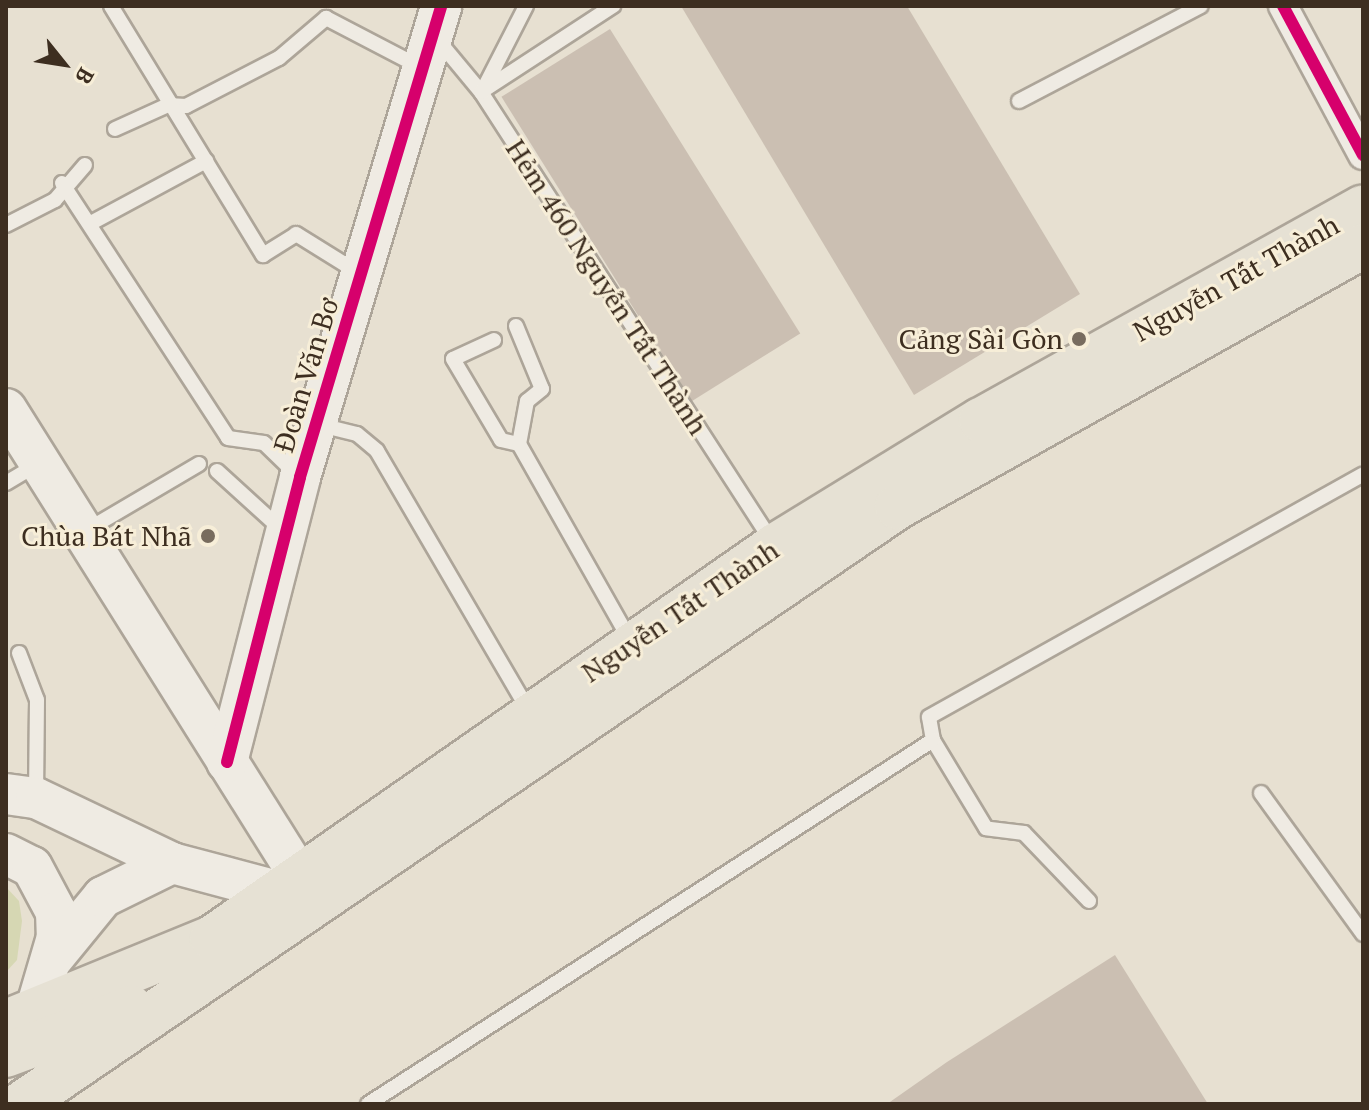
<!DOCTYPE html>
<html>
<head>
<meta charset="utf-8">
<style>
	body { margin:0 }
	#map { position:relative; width:1369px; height:1110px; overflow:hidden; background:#e7e0d1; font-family:"PT Serif",serif }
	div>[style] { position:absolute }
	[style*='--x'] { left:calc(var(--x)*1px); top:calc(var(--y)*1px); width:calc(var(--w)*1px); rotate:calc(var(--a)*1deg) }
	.green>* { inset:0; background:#d6d7b3 }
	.building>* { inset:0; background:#cbbfb2; transform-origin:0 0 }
	.roads { filter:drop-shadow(2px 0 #ada599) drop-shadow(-2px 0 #ada599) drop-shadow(0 2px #ada599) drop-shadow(0 -2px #ada599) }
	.lane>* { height:14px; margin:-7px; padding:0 7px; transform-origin:7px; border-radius:7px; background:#efebe3 }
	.street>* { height:28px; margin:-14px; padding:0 14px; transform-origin:14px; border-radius:14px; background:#efebe3 }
	.secondary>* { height:40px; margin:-20px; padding:0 20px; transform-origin:20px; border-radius:20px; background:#efebe3 }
	.primary>* { height:44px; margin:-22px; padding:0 22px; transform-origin:22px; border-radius:22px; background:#e6e1d4 }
	.cycleway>* { height:12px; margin:-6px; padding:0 6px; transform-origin:6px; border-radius:6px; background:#d6006c }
	.dots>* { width:22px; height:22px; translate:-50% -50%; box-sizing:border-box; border:4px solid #f7eed8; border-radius:50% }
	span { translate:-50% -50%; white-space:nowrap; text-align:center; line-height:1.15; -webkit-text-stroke:6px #f7eed8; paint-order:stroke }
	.street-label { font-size:28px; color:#3d2e20 }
	.poi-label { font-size:28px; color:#3d2e20 }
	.right { translate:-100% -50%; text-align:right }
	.frame { position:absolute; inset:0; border:8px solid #3d2e20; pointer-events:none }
	.north { position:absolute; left:24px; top:24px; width:80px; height:80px; -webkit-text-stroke:6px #f7eed8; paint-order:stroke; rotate:120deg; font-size:22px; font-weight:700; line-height:32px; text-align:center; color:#3d2e20 }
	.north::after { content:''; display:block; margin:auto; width:28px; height:36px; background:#3d2e20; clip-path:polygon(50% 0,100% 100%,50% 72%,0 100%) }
</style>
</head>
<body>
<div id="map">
	<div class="green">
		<div style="clip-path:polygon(6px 887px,19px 901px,22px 921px,17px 960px,6px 972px)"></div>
	</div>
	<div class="building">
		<div style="clip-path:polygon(681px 6px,907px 6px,1080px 294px,914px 395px)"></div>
		<div style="left:610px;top:29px;width:359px;height:128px;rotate:58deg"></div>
		<div style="clip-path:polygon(1115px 955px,1208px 1104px,887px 1104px,947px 1062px)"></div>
	</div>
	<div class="roads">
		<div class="lane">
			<div style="--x:111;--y:6;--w:292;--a:58.6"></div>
			<div style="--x:263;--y:255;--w:39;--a:-32"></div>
			<div style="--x:296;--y:234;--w:74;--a:31.8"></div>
			<div style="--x:437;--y:39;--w:69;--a:50.3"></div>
			<div style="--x:481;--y:92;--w:537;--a:57.08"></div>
			<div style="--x:481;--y:92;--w:158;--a:-33.1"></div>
			<div style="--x:482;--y:92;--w:97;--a:-62.9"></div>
			<div style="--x:1019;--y:101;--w:205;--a:-27.6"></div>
			<div style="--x:115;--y:129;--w:58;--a:-24.4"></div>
			<div style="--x:168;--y:105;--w:18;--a:3"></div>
			<div style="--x:186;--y:106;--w:105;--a:-27.3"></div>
			<div style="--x:279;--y:58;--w:62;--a:-40.4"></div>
			<div style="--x:326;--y:18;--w:106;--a:27.5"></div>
			<div style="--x:62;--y:183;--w:304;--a:56.9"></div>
			<div style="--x:228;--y:438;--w:36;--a:8"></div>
			<div style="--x:264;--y:443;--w:46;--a:44.1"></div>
			<div style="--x:91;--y:223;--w:131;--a:-28.3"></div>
			<div style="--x:6;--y:225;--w:55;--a:-27"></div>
			<div style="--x:55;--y:200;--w:46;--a:-49.4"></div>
			<div style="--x:516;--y:326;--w:68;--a:67.6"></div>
			<div style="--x:542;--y:389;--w:19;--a:141"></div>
			<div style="--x:527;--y:401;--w:44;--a:100.5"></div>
			<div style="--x:494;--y:340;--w:45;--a:155.1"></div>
			<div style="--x:453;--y:359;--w:94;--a:59.3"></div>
			<div style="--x:501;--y:440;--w:18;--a:13"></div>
			<div style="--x:519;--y:444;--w:227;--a:60.5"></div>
			<div style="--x:316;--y:424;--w:42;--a:13.7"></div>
			<div style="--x:357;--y:434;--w:26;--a:40"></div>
			<div style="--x:377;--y:451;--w:303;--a:59.7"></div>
			<div style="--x:217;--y:471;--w:89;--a:42.3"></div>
			<div style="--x:6;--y:483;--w:39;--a:-31"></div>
			<div style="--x:87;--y:530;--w:130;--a:-30.5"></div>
			<div style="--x:19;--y:653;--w:50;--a:69"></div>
			<div style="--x:37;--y:700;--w:97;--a:90.6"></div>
			<div style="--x:1261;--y:793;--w:174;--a:54.1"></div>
			<div style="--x:1089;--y:901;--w:94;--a:-133.7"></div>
			<div style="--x:1024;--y:833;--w:38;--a:-173"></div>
			<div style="--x:986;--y:828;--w:103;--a:-121.1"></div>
			<div style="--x:933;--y:740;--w:23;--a:-100"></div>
			<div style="--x:929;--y:717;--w:497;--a:-29.2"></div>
			<div style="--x:368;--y:1104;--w:672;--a:-32.79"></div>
		</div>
		<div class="street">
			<div style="--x:1283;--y:6;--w:169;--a:61.8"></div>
		</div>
		<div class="secondary">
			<div style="--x:6;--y:409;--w:553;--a:57.86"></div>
			<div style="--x:227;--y:762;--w:294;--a:-75.6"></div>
			<div style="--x:300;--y:477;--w:492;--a:-73.3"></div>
			<div style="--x:6;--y:794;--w:30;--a:8"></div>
			<div style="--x:36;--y:798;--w:151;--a:25.5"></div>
			<div style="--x:172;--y:863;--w:113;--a:14.9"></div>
			<div style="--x:6;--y:854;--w:29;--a:27"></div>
			<div style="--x:32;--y:867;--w:51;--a:61.9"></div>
			<div style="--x:56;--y:912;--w:25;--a:88"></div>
			<div style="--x:57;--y:937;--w:75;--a:106.3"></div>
			<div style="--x:53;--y:958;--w:79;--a:-50.7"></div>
			<div style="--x:103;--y:897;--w:77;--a:-26.2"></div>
		</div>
		<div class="primary">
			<div style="--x:6;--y:1022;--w:222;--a:-22.2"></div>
			<div style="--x:212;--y:938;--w:686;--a:-34.85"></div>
			<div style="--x:775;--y:546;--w:241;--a:-31.5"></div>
			<div style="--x:981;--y:420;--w:437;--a:-29.1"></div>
			<div style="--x:6;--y:1055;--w:134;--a:-20.5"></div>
			<div style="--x:21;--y:1104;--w:1060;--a:-34.27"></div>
			<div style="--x:897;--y:507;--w:534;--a:-29.25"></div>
		</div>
	</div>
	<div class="cycleway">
		<div style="--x:1283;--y:6;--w:169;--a:61.8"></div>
		<div style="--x:227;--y:762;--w:294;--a:-75.6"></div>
		<div style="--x:300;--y:477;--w:492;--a:-73.3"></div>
	</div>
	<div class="dots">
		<div style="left:1079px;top:339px;background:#786c5e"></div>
		<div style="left:208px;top:536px;background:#786c5e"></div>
	</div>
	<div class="street-label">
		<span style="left:1236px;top:278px;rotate:-29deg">Nguyễn Tất Thành</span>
		<span style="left:607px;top:287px;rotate:57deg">Hẻm 460 Nguyễn Tất Thành</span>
		<span style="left:306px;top:375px;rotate:-73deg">Đoàn Văn Bơ</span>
		<span style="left:680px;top:611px;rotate:-34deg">Nguyễn Tất Thành</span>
	</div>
	<div class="poi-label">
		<span class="right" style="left:1063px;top:339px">Cảng Sài Gòn</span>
		<span class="right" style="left:192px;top:536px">Chùa Bát Nhã</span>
	</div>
	<div class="frame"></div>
	<div class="north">B</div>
</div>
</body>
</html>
